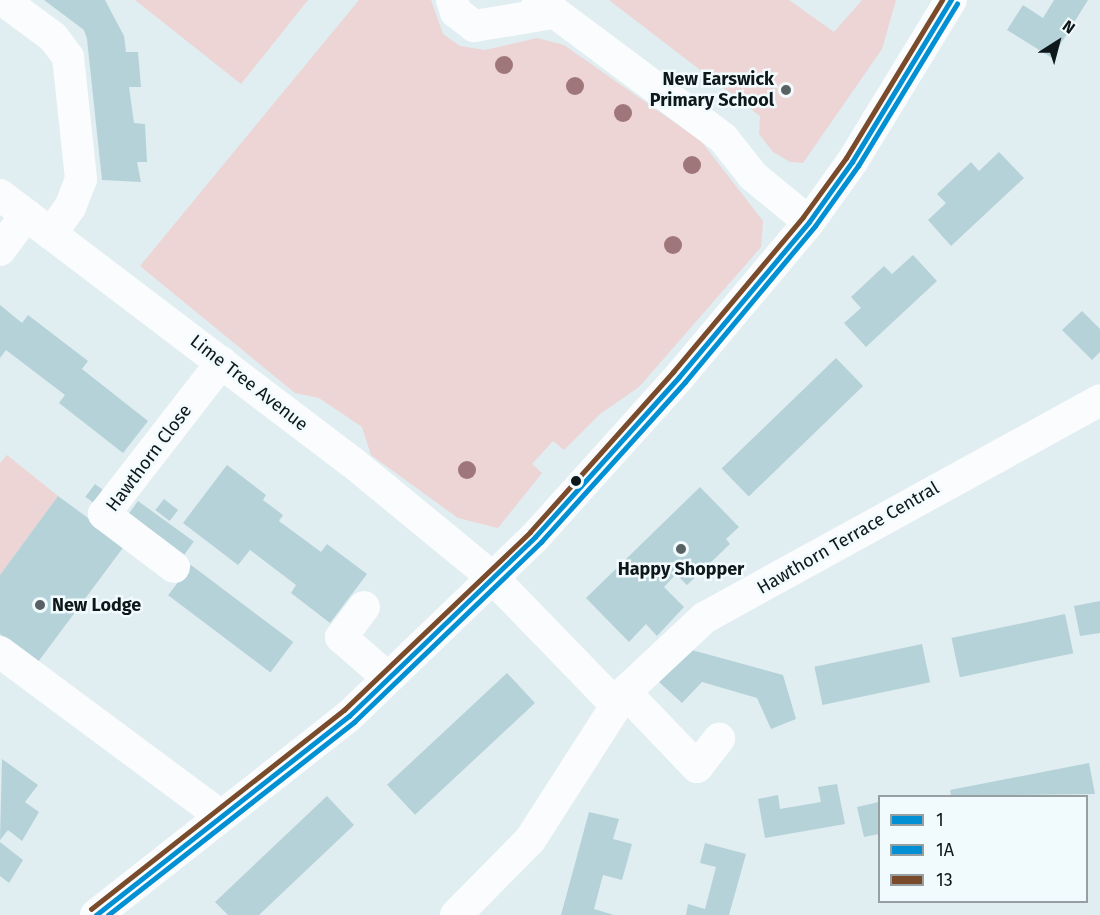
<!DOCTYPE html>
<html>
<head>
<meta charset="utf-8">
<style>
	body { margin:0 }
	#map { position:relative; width:1100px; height:915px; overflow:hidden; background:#e0edf1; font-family:"Fira Sans",sans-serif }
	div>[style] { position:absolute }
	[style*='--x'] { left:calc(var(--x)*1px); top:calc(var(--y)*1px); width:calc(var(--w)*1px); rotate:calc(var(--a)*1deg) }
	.green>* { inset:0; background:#ecd5d4 }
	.building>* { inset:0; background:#b5d2d9; transform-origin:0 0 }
	.minor>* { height:32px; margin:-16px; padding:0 16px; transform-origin:16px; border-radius:16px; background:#fafcfd }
	.bus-1>* { height:4.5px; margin:-2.25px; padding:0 2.25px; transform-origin:2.25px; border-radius:2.25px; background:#0090d3 }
	.bus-2>* { height:4.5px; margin:-2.25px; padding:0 2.25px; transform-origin:2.25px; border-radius:2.25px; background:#0090d3 }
	.bus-3>* { height:4.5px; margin:-2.25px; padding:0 2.25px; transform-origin:2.25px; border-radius:2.25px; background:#7a4b2a }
	.trees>* { width:18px; height:18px; margin:-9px; border-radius:50%; background:#9f777a }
	.dots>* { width:16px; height:16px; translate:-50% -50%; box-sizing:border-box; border:3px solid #f1fbfe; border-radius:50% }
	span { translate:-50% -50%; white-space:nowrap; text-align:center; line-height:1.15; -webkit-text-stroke:5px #f1fbfe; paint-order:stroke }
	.poi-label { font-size:18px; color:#0e1719; font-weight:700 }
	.right { translate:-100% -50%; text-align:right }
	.left { translate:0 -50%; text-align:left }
	.street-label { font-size:18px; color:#0e1719 }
	.legend { position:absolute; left:878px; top:795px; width:210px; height:108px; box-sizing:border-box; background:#f1fbfe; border:2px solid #96a0a2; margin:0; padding:8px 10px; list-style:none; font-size:18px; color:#0e1719 }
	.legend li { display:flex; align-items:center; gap:12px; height:30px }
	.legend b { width:30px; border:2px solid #96a0a2 }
	.north { position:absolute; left:1028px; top:12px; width:60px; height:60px; -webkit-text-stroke:4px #f1fbfe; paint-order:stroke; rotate:36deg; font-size:16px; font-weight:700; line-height:24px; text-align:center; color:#0e1719 }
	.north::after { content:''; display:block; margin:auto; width:21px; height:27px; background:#0e1719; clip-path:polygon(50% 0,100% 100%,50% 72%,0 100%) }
</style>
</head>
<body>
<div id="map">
	<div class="green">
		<div style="clip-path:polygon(135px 0,308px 0,241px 84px)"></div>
		<div style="clip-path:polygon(359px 0,431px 0,443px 34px,460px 46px,485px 50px,537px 38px,564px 45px,701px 141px,763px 221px,761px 247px,639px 387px,600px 414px,564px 450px,553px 441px,532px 464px,542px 473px,498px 528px,458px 518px,371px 455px,362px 427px,319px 398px,295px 393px,140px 266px)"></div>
		<div style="clip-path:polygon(609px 0,789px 0,834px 32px,862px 0,896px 0,882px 49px,803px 163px,790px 162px,773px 152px,759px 134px,760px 116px)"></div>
		<div style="clip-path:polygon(7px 455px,58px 496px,0 575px,0 463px)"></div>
	</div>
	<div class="building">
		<div style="clip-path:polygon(44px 0,105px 0,124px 36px,126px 52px,138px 52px,141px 87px,129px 87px,134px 123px,145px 124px,147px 162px,137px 162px,141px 182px,102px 180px,87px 39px,84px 30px)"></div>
		<div style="clip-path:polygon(1054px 0,1088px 0,1052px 58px,1007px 30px,1023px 5px,1043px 18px)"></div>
		<div style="clip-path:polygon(999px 152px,1024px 178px,951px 246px,928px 220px,946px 203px,937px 194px,971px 162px,979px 171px)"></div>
		<div style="clip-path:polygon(913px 255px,937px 281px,866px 347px,844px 323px,861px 308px,851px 297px,884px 266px,892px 274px)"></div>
		<div style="clip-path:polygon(0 305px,22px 323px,28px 315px,88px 361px,82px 369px,148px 421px,123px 453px,59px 403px,65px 395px,6px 350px,0 358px)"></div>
		<div style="clip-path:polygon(1082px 311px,1100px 329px,1100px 352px,1092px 360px,1062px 330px)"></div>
		<div style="left:836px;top:358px;width:39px;height:159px;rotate:46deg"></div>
		<div style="clip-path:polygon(227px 465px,266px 495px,263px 500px,283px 515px,279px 521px,321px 552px,327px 544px,367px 574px,330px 623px,291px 593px,296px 585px,250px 550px,238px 565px,183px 523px)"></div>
		<div style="left:95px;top:484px;width:10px;height:16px;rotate:37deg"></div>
		<div style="clip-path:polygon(700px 487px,739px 527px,726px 539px,730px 544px,687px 585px,676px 574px,664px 587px,684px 607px,657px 636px,646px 624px,629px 642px,586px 598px)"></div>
		<div style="clip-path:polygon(58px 496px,125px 545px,38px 662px,0 634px,0 575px)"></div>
		<div style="left:164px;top:499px;width:18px;height:14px;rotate:38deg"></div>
		<div style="left:138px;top:501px;width:69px;height:26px;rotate:36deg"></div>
		<div style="left:191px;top:565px;width:128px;height:38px;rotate:37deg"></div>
		<div style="clip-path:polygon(1100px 601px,1100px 633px,1080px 636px,1074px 606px)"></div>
		<div style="left:1065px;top:614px;width:40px;height:116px;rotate:78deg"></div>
		<div style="left:922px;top:644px;width:39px;height:110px;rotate:78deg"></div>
		<div style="clip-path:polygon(688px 649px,783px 675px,796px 719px,771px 729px,757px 698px,702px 682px,682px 703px,659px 682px)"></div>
		<div style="left:507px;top:673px;width:41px;height:164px;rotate:47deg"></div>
		<div style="clip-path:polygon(2px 759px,38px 785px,25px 802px,39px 812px,22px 841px,8px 830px,0 840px)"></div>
		<div style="clip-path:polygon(1089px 763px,1095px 794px,951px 796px,950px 790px)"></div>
		<div style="clip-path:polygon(837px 784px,845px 824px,765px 838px,758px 799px,778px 795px,780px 809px,821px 802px,818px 787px)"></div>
		<div style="clip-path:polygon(327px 796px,354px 825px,259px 915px,228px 915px,215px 902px)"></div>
		<div style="clip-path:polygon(879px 802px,879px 834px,864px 837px,857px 807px)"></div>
		<div style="clip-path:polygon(589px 812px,619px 819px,613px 839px,632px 844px,622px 880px,603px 875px,594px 909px,614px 915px,561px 915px)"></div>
		<div style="clip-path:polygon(0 842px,23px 860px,9px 883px,0 876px)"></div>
		<div style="clip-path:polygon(705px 843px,746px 854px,729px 915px,686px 915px,688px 904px,705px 909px,716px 867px,700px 863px)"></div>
	</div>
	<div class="minor">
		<div style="--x:3;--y:0;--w:62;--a:36.5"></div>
		<div style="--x:53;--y:37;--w:25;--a:53"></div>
		<div style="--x:68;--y:57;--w:123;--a:83.9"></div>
		<div style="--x:81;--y:179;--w:30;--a:111"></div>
		<div style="--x:70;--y:207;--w:33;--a:125"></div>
		<div style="--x:452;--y:0;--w:13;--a:72"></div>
		<div style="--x:456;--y:12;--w:23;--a:38"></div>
		<div style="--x:474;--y:26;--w:80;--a:-9.3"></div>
		<div style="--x:538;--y:0;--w:231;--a:36.7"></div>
		<div style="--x:723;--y:138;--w:48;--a:51.7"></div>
		<div style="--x:753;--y:176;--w:72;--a:39.4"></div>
		<div style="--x:0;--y:195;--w:442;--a:37.2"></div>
		<div style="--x:352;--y:462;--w:181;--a:39.4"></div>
		<div style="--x:492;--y:577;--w:177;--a:45.9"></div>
		<div style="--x:0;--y:250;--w:44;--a:-53.4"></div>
		<div style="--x:174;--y:567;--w:88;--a:-142.9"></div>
		<div style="--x:104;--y:514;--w:192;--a:-52.2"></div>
		<div style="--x:364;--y:607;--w:38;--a:127"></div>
		<div style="--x:341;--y:637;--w:62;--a:41.1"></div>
		<div style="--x:0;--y:652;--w:275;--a:36.6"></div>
		<div style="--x:625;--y:692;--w:104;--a:46.2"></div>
		<div style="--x:697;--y:767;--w:36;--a:-52"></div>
		<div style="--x:96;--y:915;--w:322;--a:-38.2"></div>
		<div style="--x:349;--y:716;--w:258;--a:-43.9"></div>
		<div style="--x:535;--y:537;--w:215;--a:-48"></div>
		<div style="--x:679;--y:377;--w:202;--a:-50"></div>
		<div style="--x:809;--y:222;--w:74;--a:-54.4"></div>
		<div style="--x:852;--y:162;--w:190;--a:-58.6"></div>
		<div style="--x:456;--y:915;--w:105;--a:-45.4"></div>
		<div style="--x:530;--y:840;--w:176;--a:-57.3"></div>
		<div style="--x:625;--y:692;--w:108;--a:-43.1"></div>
		<div style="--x:704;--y:618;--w:452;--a:-28.8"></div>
	</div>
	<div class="bus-1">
		<div style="--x:96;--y:915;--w:322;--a:-38.2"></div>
		<div style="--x:349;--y:716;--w:258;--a:-43.9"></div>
		<div style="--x:535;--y:537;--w:215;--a:-48"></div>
		<div style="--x:679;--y:377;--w:202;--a:-50"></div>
		<div style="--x:809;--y:222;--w:74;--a:-54.4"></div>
		<div style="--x:852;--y:162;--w:190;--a:-58.6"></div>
	</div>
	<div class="bus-2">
		<div style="--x:108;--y:915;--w:313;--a:-38.1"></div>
		<div style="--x:354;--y:722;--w:260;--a:-43.9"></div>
		<div style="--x:541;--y:542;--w:215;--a:-48"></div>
		<div style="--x:685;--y:382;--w:203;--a:-50.2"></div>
		<div style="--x:815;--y:226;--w:74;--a:-54.4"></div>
		<div style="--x:858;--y:166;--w:190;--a:-58.6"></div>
	</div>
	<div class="bus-3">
		<div style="--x:91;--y:909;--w:322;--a:-38.2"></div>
		<div style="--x:344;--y:710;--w:257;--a:-43.7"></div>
		<div style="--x:530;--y:532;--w:215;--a:-48.2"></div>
		<div style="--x:673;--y:372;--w:202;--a:-50"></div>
		<div style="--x:803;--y:217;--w:73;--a:-53.9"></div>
		<div style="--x:846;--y:158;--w:185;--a:-58.7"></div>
	</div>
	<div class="trees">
		<div style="left:504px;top:65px"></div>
		<div style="left:575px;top:86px"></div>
		<div style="left:623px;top:113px"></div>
		<div style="left:692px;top:165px"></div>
		<div style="left:673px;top:245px"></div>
		<div style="left:467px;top:470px"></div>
	</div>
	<div class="dots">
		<div style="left:786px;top:90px;background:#586265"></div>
		<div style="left:576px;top:481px;background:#0e1719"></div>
		<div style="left:681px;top:549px;background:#586265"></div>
		<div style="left:40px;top:605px;background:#586265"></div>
	</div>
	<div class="poi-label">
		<span class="right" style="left:774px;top:90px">New Earswick<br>Primary School</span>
		<span style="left:681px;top:569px">Happy Shopper</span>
		<span class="left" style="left:52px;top:605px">New Lodge</span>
	</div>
	<div class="street-label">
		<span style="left:249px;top:383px;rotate:38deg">Lime Tree Avenue</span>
		<span style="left:149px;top:458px;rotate:-53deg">Hawthorn Close</span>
		<span style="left:848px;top:538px;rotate:-30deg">Hawthorn Terrace Central</span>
	</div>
	<ul class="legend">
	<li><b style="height:8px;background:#0090d3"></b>1</li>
	<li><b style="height:8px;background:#0090d3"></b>1A</li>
	<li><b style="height:8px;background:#7a4b2a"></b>13</li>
	</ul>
	<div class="north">N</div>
</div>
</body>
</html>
